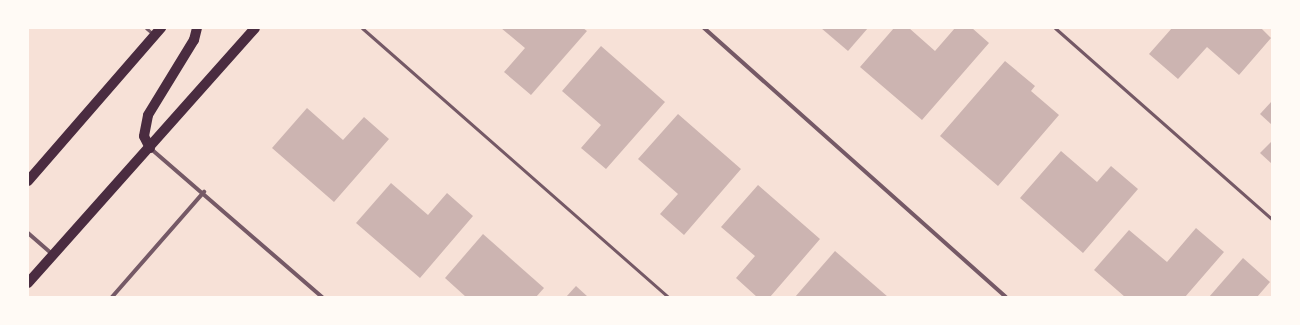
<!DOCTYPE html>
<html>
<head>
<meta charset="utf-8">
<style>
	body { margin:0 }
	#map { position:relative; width:1300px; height:325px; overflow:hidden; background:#f7e1d7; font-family:Barlow,sans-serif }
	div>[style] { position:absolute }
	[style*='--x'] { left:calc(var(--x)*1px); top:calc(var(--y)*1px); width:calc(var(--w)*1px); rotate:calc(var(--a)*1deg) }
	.building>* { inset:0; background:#ccb4b1 }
	.service>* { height:3px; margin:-1.5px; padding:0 1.5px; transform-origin:1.5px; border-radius:1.5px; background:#755966 }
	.minor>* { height:4px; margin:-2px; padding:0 2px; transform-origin:2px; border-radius:2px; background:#755966 }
	.primary>* { height:10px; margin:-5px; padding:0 5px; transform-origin:5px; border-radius:5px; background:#4a2c40 }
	span { translate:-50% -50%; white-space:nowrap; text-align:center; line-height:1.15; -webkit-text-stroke:3px #fffaf5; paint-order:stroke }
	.frame { position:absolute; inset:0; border:29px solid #fffaf5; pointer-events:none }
</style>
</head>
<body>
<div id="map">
	<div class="building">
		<div style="clip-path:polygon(501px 28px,583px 28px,587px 31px,531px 95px,504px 72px,525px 48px)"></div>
		<div style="clip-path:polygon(821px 28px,868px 28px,848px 51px)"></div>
		<div style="clip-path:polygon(894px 28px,909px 28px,935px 51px,955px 28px,972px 28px,989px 43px,922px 120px,860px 67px)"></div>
		<div style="clip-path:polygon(1172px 28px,1261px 28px,1271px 38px,1239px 75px,1207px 47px,1178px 79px,1149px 54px)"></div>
		<div style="clip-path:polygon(601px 46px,665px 102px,606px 169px,581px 148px,601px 125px,562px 91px)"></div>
		<div style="clip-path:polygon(1005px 61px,1035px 86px,1031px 91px,1059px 115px,998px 186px,940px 136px)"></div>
		<div style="clip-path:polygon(1272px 101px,1272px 125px,1260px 114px)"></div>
		<div style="clip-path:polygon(307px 108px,343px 140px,364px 117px,389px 139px,334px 202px,272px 148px)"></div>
		<div style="clip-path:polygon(678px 114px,741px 169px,684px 235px,660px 214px,678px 194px,638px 159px)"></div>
		<div style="clip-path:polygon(1272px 141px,1272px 164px,1260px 153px)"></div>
		<div style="clip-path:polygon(1061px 151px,1097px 182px,1111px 166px,1138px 189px,1083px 253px,1020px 198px)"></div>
		<div style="clip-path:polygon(391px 183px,428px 215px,447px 193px,473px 216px,420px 278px,356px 223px)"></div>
		<div style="clip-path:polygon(758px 185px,820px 239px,770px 297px,757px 297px,736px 278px,755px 256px,721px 227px)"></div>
		<div style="clip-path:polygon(1196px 228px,1224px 252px,1185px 297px,1125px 297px,1094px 270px,1129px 230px,1167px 262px)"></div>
		<div style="clip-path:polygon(483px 234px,544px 288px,536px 297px,466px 297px,445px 278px)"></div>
		<div style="clip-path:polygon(835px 251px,888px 297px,795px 297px)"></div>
		<div style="clip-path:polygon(1243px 258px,1270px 282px,1257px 297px,1209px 297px)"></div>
		<div style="clip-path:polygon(576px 286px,588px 297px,566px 297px)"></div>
	</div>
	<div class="service">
		<div style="--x:146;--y:28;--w:9;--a:41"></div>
		<div style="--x:362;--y:28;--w:407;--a:41.3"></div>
		<div style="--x:1055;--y:28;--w:289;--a:41.4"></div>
	</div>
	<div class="minor">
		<div style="--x:704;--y:28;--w:404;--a:41.7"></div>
		<div style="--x:150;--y:148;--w:228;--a:40.9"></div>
		<div style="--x:28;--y:233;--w:33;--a:41"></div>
		<div style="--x:112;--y:297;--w:140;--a:-48.8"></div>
	</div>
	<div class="primary">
		<div style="--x:150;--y:148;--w:13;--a:-117"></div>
		<div style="--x:144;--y:136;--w:21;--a:-79"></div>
		<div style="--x:148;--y:115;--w:88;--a:-58.5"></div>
		<div style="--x:194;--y:40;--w:12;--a:-76"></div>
		<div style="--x:28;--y:181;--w:203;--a:-49"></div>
		<div style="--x:28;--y:283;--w:341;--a:-48.3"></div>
	</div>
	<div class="frame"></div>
</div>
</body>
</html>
